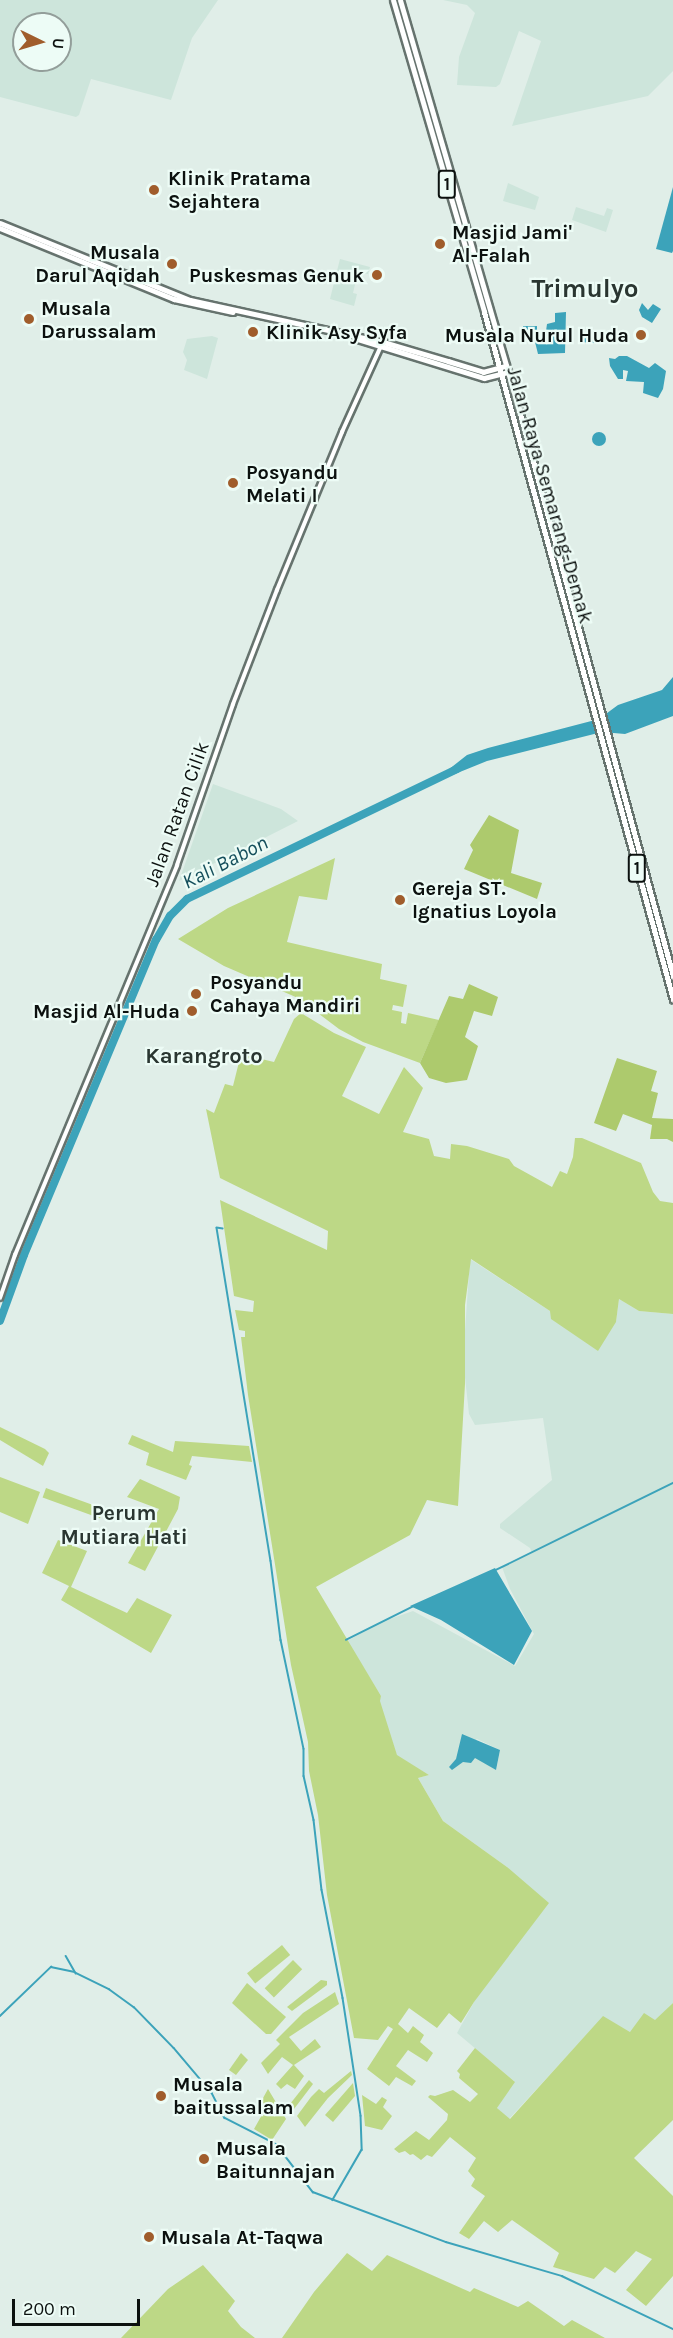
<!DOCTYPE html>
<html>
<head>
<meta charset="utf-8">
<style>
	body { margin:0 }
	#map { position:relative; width:673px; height:2338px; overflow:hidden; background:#e0eee8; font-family:Karla,sans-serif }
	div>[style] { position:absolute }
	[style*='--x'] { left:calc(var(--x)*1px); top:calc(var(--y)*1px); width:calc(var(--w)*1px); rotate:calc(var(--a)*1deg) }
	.built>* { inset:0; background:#cde5db }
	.green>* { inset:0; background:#bdd886; transform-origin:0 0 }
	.forest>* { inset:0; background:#adca6d }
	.water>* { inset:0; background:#3ca3ba; transform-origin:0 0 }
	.round { border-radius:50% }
	.stream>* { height:1.5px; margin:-0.75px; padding:0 0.75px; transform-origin:0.75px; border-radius:0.75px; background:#3ca3ba }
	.river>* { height:8px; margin:-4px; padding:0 4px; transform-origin:4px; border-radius:4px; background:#3ca3ba }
	.roads { filter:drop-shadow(2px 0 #66736e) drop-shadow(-2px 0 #66736e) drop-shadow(0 2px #66736e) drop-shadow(0 -2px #66736e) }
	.tertiary>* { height:4px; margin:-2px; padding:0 2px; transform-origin:2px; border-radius:2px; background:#fff }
	.secondary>* { height:4.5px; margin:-2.25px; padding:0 2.25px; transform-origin:2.25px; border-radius:2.25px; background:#fff }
	.primary>* { height:5px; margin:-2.5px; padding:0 2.5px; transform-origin:2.5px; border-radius:2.5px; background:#fff }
	.trunk>* { height:5px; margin:-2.5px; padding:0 2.5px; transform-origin:2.5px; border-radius:2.5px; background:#fff }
	.dots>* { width:16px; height:16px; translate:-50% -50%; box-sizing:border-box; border:3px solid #edfcf6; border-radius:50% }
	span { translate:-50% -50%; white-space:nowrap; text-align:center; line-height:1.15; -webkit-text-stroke:4.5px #edfcf6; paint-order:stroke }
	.shield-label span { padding:2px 4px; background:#edfcf6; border:2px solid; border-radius:4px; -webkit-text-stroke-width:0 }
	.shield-label { font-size:18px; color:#0c110f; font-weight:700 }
	.poi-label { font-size:20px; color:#0c110f; font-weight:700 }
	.left { translate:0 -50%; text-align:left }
	.right { translate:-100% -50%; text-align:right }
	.street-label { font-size:20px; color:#0c110f }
	.water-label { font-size:21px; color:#154f5c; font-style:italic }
	.neighbourhood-label { font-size:21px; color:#2a3631; font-weight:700 }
	.quarter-label { font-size:22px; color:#2a3631; font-weight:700 }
	.district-label { font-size:26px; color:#2a3631; font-weight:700 }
	.north { position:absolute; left:12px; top:12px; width:60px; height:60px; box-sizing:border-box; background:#edfcf6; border:2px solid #939e9a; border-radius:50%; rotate:95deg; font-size:16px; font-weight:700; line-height:24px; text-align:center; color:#0c110f }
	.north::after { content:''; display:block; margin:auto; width:21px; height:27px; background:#a05d2c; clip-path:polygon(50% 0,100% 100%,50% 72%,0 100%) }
	.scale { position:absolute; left:12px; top:2299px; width:128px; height:27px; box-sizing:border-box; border:3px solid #0c110f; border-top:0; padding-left:8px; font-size:18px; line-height:21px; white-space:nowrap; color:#0c110f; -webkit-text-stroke:4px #edfcf6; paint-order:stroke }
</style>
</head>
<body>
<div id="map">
	<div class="built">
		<div style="clip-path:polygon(evenodd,0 0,218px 0,192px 38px,171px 100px,91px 79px,79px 115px,76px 117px,0 97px,0 0,24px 24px,60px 24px,60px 60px,24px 60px,24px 24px)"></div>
		<div style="clip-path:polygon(443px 0,673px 0,673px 71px,648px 96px,512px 126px,541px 41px,519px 31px,500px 84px,496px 87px,457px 85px,459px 57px,475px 13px,467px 5px)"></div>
		<div style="clip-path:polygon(508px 183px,539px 197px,535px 210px,503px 201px)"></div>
		<div style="clip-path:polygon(576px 207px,604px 216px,607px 208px,613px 210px,606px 232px,572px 220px)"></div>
		<div style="clip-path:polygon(340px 259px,370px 267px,368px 274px,358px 272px,353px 293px,357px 294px,354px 306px,330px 299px)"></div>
		<div style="clip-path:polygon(212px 336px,218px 338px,207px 379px,184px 370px,187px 360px,183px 352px,187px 339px)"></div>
		<div style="clip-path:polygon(213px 784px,281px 809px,298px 821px,179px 881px)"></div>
		<div style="clip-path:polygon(evenodd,470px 1259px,550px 1311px,616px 1322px,619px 1299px,639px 1311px,673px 1314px,673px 2003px,655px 2021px,630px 2032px,603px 2017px,509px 2119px,497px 2108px,514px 2081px,457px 2033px,474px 2002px,507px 1867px,443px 1821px,418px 1778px,429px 1775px,397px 1756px,379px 1701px,381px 1696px,347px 1641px,384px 1621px,413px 1611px,515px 1666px,534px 1634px,510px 1589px,502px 1567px,532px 1553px,530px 1548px,500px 1528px,500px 1524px,552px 1480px,543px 1418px,475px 1425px,469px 1414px,463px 1359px,470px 1259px,477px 1739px,500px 1750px,496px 1770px,475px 1757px,449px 1767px,477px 1739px)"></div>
	</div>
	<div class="green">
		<div style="clip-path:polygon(335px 858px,327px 900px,299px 896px,287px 942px,382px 964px,380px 979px,407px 985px,403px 1007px,393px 1005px,392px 1010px,402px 1012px,401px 1023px,406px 1024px,408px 1013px,439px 1020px,420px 1063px,363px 1042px,339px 1029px,298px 998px,224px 966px,178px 939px,228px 908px)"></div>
		<div style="clip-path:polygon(301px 1013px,334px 1033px,366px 1047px,342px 1096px,379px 1114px,404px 1067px,423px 1088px,403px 1132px,429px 1139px,434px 1156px,450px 1159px,451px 1144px,467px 1146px,509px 1159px,514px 1166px,552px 1187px,560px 1171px,567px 1174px,573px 1157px,575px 1138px,582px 1138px,641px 1163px,653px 1192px,660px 1201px,673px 1203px,673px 1314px,639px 1311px,619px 1299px,616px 1322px,598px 1351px,551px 1319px,550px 1311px,471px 1259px,465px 1305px,465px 1384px,458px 1506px,427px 1500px,410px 1535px,316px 1587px,381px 1696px,380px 1701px,397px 1755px,429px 1775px,418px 1778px,443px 1821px,507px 1867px,549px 1903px,474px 2002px,461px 2023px,449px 2013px,437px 2028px,409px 2008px,398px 2024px,408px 2033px,413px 2026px,424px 2035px,420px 2042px,433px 2053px,427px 2062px,408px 2050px,396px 2066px,416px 2081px,412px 2086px,396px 2077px,389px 2086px,367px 2069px,393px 2029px,388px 2026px,378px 2040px,354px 2038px,327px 1895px,318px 1815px,309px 1771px,308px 1742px,291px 1665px,248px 1395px,241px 1337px,245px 1337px,245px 1331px,239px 1330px,235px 1310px,253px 1312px,254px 1301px,234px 1296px,220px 1200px,327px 1250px,328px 1231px,220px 1178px,206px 1109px,214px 1113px,225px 1084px,233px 1086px,241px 1054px,274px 1062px,294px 1019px)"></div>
		<div style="clip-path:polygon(0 1427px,45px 1449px,49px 1453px,43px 1466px,0 1440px)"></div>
		<div style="clip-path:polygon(132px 1435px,173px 1452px,175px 1441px,249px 1446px,252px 1462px,192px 1456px,189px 1465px,192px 1466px,186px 1480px,146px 1465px,149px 1453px,128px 1444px)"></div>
		<div style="clip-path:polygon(0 1477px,40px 1492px,28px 1524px,0 1512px)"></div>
		<div style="clip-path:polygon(140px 1479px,180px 1497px,178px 1509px,145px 1571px,128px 1563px,159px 1509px,127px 1497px)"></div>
		<div style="left:46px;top:1488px;width:61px;height:10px;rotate:20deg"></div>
		<div style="clip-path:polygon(58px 1540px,87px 1551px,71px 1587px,127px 1613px,137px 1598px,172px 1615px,151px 1653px,61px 1600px,69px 1586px,42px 1573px)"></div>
		<div style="left:282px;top:1945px;width:13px;height:45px;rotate:51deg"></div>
		<div style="left:293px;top:1960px;width:13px;height:40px;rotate:45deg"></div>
		<div style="clip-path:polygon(321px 1980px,327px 1981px,327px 1985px,292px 2011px,287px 2007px)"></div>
		<div style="clip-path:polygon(247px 1983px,286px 2017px,271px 2034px,266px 2034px,232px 2003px)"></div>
		<div style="clip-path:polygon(335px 1992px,339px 2004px,289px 2037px,301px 2051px,315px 2039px,321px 2047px,294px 2065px,304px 2076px,295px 2089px,287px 2084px,281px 2089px,276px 2084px,293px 2065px,282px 2057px,268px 2074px,261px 2063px,280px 2044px,276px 2040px,303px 2013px)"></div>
		<div style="clip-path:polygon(673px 2003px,673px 2120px,634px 2158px,673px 2196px,673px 2276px,646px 2306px,626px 2290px,652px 2259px,636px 2251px,615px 2273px,605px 2267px,594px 2279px,553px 2267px,559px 2253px,512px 2220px,498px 2232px,484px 2221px,469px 2239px,459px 2233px,485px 2196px,471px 2186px,475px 2179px,468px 2171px,476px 2158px,450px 2137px,432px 2157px,427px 2155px,421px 2160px,413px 2154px,410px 2155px,405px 2151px,399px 2153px,394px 2149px,416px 2131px,429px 2140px,447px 2120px,448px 2114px,428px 2097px,430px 2095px,435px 2096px,453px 2090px,470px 2102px,478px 2094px,459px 2078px,460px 2074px,457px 2071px,475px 2048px,515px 2082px,497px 2108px,510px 2119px,603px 2016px,630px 2032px,644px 2013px,655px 2020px)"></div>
		<div style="clip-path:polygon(241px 2053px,248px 2060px,236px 2075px,229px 2070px)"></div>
		<div style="clip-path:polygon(351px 2071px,352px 2075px,328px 2098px,305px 2127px,297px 2116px,311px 2097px,319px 2089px,324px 2093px)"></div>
		<div style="clip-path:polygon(309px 2080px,313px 2084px,294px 2109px,290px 2104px)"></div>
		<div style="clip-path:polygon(353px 2083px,355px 2096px,333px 2122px,325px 2115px)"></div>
		<div style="clip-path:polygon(268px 2089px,286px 2119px,272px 2140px,254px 2129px,263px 2113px,258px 2107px)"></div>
		<div style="clip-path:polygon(362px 2095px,376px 2104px,382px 2097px,387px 2100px,383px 2107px,392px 2116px,382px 2130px,365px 2126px)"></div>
		<div style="clip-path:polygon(347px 2253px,372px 2271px,387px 2255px,470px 2292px,474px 2288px,518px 2307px,528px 2301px,564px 2326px,572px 2320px,605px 2338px,282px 2338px,314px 2292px)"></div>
		<div style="clip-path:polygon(203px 2265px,235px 2301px,228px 2311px,241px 2327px,255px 2338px,121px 2338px,168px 2289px)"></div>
	</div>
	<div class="forest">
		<div style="clip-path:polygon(489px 815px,519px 830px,511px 873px,542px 883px,537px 899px,464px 869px,473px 850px,470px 845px)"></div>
		<div style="clip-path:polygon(469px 984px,498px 997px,492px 1016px,474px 1011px,465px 1037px,478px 1046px,467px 1080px,446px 1083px,429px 1078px,420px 1063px,449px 996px,463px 999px)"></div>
		<div style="clip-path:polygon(617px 1058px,657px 1071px,651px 1091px,658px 1093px,652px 1118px,673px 1119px,673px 1142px,667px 1139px,650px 1139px,652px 1125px,623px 1114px,616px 1131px,594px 1123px)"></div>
	</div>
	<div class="water">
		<div style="clip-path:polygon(673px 187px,673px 251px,672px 253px,656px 249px)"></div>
		<div style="clip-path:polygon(642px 303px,648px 310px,653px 304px,661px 309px,652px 323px,642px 317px,639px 310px)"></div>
		<div style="clip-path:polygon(566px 312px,565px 353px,538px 354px,533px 334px,523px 334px,523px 326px,537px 326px,537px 330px,546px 331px,547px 324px,555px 322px,555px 313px)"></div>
		<div style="left:580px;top:333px;width:17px;height:9px;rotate:3deg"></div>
		<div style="clip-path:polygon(619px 356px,627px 356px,649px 368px,655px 363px,666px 371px,663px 389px,658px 398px,643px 393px,644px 382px,626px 381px,628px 371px,623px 370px,623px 379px,618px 379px,610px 366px,609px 358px,615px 359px)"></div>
		<div class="round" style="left:592px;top:432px;width:14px;height:14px"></div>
		<div style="clip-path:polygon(673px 677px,673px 716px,625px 734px,602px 732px,487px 761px,450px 776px,448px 770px,467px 755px,488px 748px,599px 719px,618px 705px,662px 690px)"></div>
		<div style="clip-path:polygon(495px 1568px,532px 1631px,514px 1665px,441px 1620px,410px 1606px)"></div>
		<div style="clip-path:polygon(462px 1734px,500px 1750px,496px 1770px,475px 1758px,471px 1763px,463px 1762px,452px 1770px,449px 1767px,456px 1759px)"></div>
	</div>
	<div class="stream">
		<div style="--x:223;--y:1229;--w:6;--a:-171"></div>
		<div style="--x:217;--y:1228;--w:337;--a:80.8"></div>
		<div style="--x:271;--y:1561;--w:80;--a:82.8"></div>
		<div style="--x:281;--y:1640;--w:111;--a:78.1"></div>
		<div style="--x:304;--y:1749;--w:27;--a:90"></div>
		<div style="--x:304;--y:1776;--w:45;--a:77.2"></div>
		<div style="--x:314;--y:1820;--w:70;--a:83.5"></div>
		<div style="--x:322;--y:1890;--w:110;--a:79"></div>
		<div style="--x:343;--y:1998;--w:119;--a:81.3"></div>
		<div style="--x:361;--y:2116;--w:34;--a:88"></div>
		<div style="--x:362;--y:2150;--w:58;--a:120.1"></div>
		<div style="--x:496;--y:1570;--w:197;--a:-26.2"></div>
		<div style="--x:346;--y:1640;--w:74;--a:-26.6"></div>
		<div style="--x:66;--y:1956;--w:20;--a:60"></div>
		<div style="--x:76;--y:1973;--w:37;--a:26"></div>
		<div style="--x:109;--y:1989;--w:31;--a:36"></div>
		<div style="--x:134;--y:2007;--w:57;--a:45.7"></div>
		<div style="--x:174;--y:2048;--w:59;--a:49.8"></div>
		<div style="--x:212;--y:2093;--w:28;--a:63"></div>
		<div style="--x:225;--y:2118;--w:57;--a:27"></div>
		<div style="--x:276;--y:2144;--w:61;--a:52.4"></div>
		<div style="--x:313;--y:2192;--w:142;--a:20.6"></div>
		<div style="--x:446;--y:2242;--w:121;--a:16.3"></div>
		<div style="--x:562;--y:2276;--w:123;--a:25.5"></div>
		<div style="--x:0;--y:2016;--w:71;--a:-43.9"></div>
		<div style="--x:51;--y:1967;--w:24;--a:12"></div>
	</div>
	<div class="river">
		<div style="--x:0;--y:1321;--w:70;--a:-70"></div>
		<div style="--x:24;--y:1255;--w:342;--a:-67.3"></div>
		<div style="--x:156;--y:940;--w:28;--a:-60"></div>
		<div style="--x:170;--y:916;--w:24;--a:-45"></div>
		<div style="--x:187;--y:899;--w:300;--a:-25.7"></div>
	</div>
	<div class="roads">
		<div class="tertiary">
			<div style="--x:0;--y:1298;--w:46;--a:-70.8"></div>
			<div style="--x:15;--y:1255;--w:422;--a:-67.4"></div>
			<div style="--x:177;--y:865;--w:170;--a:-70.8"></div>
			<div style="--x:233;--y:704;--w:122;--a:-68.9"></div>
			<div style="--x:277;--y:590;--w:171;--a:-67.6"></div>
			<div style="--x:342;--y:432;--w:97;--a:-65.6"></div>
		</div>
		<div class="secondary">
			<div style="--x:0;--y:228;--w:188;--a:22.2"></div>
			<div style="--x:174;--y:299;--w:60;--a:12.4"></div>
			<div style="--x:358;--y:339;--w:132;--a:17.2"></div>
			<div style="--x:484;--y:378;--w:25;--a:-14"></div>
			<div style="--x:448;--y:361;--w:37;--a:17"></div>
			<div style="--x:483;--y:372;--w:24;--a:-15"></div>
		</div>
		<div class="primary">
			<div style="--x:0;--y:223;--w:205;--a:22.1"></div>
			<div style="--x:190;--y:300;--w:198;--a:12.3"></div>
			<div style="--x:383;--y:342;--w:68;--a:16.3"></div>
		</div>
		<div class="trunk">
			<div style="--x:393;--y:0;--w:325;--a:73.7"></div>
			<div style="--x:484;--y:312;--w:713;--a:74.62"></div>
			<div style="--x:400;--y:0;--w:427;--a:73.8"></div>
			<div style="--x:519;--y:410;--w:587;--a:74.78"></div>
		</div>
	</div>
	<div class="dots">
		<div style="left:154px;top:190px;background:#a05d2c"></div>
		<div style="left:440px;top:244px;background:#a05d2c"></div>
		<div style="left:172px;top:264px;background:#a05d2c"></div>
		<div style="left:377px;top:275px;background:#a05d2c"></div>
		<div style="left:29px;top:319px;background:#a05d2c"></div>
		<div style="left:253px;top:332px;background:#a05d2c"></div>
		<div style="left:641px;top:335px;background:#a05d2c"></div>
		<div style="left:233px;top:483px;background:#a05d2c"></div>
		<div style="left:400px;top:900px;background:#a05d2c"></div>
		<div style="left:196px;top:994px;background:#a05d2c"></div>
		<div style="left:192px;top:1011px;background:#a05d2c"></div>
		<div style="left:161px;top:2096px;background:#a05d2c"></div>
		<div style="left:204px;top:2159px;background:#a05d2c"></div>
		<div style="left:149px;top:2237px;background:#a05d2c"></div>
	</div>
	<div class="shield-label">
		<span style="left:447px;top:184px">1</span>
		<span style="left:637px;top:868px">1</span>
	</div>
	<div class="poi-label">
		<span class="left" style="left:168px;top:190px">Klinik Pratama<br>Sejahtera</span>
		<span class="left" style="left:452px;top:244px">Masjid Jami'<br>Al-Falah</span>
		<span class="right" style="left:160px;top:264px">Musala<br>Darul Aqidah</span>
		<span class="right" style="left:364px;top:275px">Puskesmas Genuk</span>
		<span class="left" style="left:41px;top:320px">Musala<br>Darussalam</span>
		<span class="left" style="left:266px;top:332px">Klinik Asy Syfa</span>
		<span class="right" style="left:629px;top:335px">Musala Nurul Huda</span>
		<span class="left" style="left:246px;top:484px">Posyandu<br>Melati I</span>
		<span class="left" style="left:412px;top:900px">Gereja ST.<br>Ignatius Loyola</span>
		<span class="left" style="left:210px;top:994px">Posyandu<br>Cahaya Mandiri</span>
		<span class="right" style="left:180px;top:1011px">Masjid Al-Huda</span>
		<span class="left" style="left:173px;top:2096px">Musala<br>baitussalam</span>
		<span class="left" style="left:216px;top:2160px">Musala<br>Baitunnajan</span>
		<span class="left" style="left:161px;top:2237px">Musala At-Taqwa</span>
	</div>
	<div class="street-label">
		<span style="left:550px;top:495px;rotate:74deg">Jalan Raya Semarang-Demak</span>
		<span style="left:177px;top:814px;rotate:-70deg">Jalan Ratan Cilik</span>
	</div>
	<div class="water-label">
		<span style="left:225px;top:862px;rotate:-27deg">Kali Babon</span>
	</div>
	<div class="neighbourhood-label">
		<span style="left:124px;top:1525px">Perum<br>Mutiara Hati</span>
	</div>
	<div class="quarter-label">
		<span style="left:204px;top:1057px">Karangroto</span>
	</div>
	<div class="district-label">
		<span style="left:585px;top:289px">Trimulyo</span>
	</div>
	<div class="north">U</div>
	<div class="scale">200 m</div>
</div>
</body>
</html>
